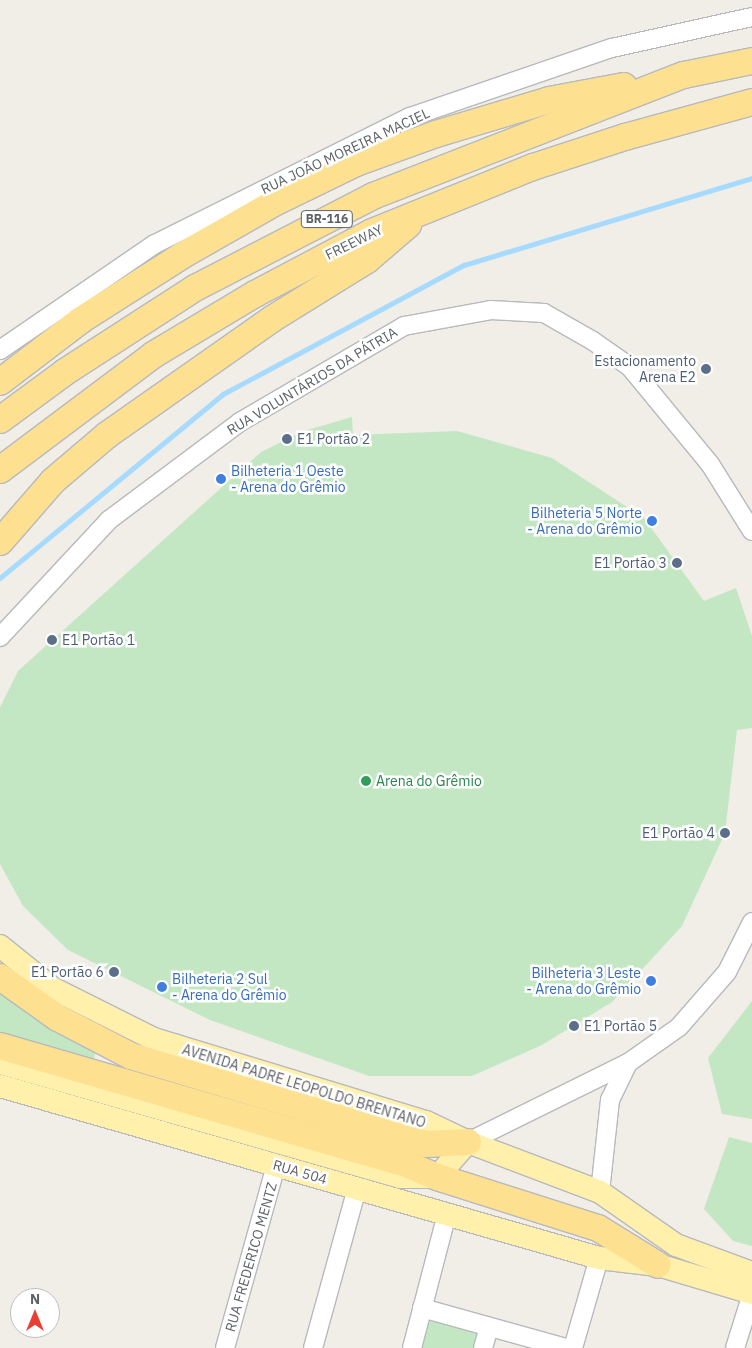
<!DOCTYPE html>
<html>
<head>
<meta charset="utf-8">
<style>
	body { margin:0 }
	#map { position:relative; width:752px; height:1348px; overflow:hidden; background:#f0eee6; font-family:"IBM Plex Sans",sans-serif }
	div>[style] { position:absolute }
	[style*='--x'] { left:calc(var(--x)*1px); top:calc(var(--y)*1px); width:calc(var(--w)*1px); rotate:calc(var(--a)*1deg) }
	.green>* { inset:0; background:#c4e7c3 }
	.stream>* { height:4.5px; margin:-2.25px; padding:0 2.25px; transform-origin:2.25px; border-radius:2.25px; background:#a7daff }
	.roads { filter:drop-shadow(1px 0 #b7b9bd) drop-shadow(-1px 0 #b7b9bd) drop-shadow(0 1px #b7b9bd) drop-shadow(0 -1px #b7b9bd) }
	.minor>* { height:18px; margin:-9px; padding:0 9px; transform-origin:9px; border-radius:9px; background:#fff }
	.major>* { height:22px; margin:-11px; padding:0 11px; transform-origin:11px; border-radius:11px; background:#fff0ac }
	.highway>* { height:26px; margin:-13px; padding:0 13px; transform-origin:13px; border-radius:13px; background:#fde090 }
	.dots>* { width:14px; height:14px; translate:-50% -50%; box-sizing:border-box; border:2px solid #fff; border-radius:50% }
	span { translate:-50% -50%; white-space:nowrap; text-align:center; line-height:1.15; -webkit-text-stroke:5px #fff; paint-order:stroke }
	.shield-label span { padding:1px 4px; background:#fff; border:1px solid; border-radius:4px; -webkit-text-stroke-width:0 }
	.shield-label { font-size:12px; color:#5e6267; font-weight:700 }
	.street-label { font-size:14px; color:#5e6267 }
	.service-label { font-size:14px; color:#4e5e75 }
	.right { translate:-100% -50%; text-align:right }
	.left { translate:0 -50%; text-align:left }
	.shop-label { font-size:14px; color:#366cbe }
	.leisure-label { font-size:14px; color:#27864d }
	.north { position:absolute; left:10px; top:1288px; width:50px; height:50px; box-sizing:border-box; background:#fff; border:1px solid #bfc0c2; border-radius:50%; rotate:0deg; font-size:14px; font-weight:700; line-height:20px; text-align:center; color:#5e6267 }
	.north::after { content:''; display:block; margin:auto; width:18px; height:22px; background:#ea3e33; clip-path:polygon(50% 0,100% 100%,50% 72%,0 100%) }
</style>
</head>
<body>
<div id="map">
	<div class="green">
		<div style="clip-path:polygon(352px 417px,353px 435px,457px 431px,552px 458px,644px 518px,704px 601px,736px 588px,752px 636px,752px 728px,737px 730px,725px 833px,682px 926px,612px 1002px,542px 1045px,472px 1076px,369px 1076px,210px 1020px,68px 950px,23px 906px,0 864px,0 707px,18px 671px,261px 452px,304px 431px)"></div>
		<div style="clip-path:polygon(7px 991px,98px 1040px,94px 1059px,0 1038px,0 994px)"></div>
		<div style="clip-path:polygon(752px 1001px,752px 1119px,722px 1114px,708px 1058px)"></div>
		<div style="clip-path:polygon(729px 1137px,752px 1143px,752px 1246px,733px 1241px,704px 1209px)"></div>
		<div style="clip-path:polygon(431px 1314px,480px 1328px,474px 1348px,421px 1348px)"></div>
	</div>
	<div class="stream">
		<div style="--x:0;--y:578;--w:289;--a:-39.5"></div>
		<div style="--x:223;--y:394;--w:273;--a:-28.2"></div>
		<div style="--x:464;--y:265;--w:301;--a:-16.8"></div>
	</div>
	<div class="roads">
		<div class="minor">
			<div style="--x:0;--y:350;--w:188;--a:-34.4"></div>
			<div style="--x:155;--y:244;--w:285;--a:-26.5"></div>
			<div style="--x:410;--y:117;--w:213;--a:-18.9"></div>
			<div style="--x:612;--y:48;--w:143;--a:-12.5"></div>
			<div style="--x:0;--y:637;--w:160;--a:-47"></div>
			<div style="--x:109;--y:520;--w:164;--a:-36.8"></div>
			<div style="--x:240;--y:422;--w:190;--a:-30.3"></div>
			<div style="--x:404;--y:326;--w:88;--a:-10.4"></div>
			<div style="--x:491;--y:310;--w:53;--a:3.2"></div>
			<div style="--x:544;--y:313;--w:56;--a:29.7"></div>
			<div style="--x:593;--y:341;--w:45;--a:35.1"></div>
			<div style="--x:630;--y:367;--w:126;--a:50.5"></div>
			<div style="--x:710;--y:464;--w:79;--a:57.9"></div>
			<div style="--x:468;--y:1142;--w:178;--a:-26.3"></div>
			<div style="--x:628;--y:1063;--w:62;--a:-35.2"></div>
			<div style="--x:679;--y:1027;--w:73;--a:-48.9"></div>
			<div style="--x:727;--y:972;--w:56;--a:-63.4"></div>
			<div style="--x:600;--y:1192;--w:93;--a:-83.8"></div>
			<div style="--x:610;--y:1100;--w:41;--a:-64.1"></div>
			<div style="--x:422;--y:1308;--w:149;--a:15.5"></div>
			<div style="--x:225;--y:1348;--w:190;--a:-74.4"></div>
			<div style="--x:313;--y:1348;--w:166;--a:-74.6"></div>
			<div style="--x:412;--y:1348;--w:138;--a:-75.4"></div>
			<div style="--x:483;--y:1348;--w:22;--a:-74"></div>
			<div style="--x:573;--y:1348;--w:94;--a:-73.9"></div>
			<div style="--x:735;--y:1348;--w:57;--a:-72.5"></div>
		</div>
		<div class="major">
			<div style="--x:0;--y:946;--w:67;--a:38.9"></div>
			<div style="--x:52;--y:988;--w:114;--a:26.6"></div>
			<div style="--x:154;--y:1039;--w:284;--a:17"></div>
			<div style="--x:426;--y:1122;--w:47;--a:25.5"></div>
			<div style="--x:468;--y:1142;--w:141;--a:20.7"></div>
			<div style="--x:600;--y:1192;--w:93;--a:34.9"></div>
			<div style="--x:676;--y:1245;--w:81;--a:20.2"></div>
			<div style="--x:0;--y:1063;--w:416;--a:15.9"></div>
			<div style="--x:400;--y:1177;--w:37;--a:0"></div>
			<div style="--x:437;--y:1177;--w:47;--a:-48.5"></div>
			<div style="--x:0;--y:1086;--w:623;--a:16.02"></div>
			<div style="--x:599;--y:1258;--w:59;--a:6.8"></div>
			<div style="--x:658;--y:1265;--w:98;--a:16.6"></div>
		</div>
		<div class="highway">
			<div style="--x:0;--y:382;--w:102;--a:-37.4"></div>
			<div style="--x:81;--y:320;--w:121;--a:-32.5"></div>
			<div style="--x:183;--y:255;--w:107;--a:-29.7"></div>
			<div style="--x:276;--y:202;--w:89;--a:-26"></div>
			<div style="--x:356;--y:163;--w:85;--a:-19.9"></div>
			<div style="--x:436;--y:134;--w:118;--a:-16.7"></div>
			<div style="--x:549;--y:100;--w:76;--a:-10.6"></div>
			<div style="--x:0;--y:420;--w:81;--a:-36.4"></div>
			<div style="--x:65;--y:372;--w:155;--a:-32.9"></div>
			<div style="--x:195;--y:288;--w:200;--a:-27.3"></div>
			<div style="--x:373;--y:196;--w:334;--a:-21.3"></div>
			<div style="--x:684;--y:75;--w:69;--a:-11.6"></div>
			<div style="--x:0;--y:470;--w:191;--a:-36.9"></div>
			<div style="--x:153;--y:355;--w:119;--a:-30.9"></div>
			<div style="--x:255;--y:294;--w:132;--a:-27.9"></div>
			<div style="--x:372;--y:232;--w:174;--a:-22"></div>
			<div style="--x:533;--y:167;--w:97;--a:-18.1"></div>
			<div style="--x:625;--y:137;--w:132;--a:-15.4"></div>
			<div style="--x:0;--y:542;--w:81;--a:-49"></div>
			<div style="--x:53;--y:481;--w:71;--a:-40.4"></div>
			<div style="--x:107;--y:435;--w:202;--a:-35.1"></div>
			<div style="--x:272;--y:319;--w:112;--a:-31.8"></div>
			<div style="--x:367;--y:260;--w:54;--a:-40.5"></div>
			<div style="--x:0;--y:977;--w:71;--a:35.3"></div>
			<div style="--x:58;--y:1018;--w:82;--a:27.5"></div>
			<div style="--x:131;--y:1056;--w:308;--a:16.6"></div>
			<div style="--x:426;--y:1144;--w:42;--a:-2.7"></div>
			<div style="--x:0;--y:1046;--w:421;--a:16.2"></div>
			<div style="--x:404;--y:1163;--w:36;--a:23"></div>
			<div style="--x:437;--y:1177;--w:169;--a:17.6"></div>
			<div style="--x:598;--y:1228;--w:70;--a:31.7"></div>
		</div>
	</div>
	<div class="dots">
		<div style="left:706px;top:369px;background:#5c6f8a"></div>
		<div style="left:287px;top:439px;background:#5c6f8a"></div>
		<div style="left:221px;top:479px;background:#3f7fe0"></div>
		<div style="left:652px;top:521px;background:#3f7fe0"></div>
		<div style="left:677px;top:563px;background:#5c6f8a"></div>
		<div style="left:52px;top:640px;background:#5c6f8a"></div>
		<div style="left:366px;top:781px;background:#2e9e5b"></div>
		<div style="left:725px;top:833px;background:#5c6f8a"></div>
		<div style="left:114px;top:972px;background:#5c6f8a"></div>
		<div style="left:651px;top:981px;background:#3f7fe0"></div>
		<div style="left:162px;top:987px;background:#3f7fe0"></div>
		<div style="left:574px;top:1026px;background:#5c6f8a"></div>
	</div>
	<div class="shield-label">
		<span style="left:327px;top:219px">BR-116</span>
	</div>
	<div class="street-label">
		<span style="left:345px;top:151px;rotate:-25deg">RUA JOÃO MOREIRA MACIEL</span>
		<span style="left:354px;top:242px;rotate:-26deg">FREEWAY</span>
		<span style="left:312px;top:381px;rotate:-31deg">RUA VOLUNTÁRIOS DA PÁTRIA</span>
		<span style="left:304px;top:1086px;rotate:17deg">AVENIDA PADRE LEOPOLDO BRENTANO</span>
		<span style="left:300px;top:1172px;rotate:16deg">RUA 504</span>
		<span style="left:251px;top:1257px;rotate:-74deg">RUA FREDERICO MENTZ</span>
	</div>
	<div class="service-label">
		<span class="right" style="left:696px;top:369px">Estacionamento<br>Arena E2</span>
		<span class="left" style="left:297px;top:439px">E1 Portão 2</span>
		<span class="right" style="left:667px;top:563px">E1 Portão 3</span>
		<span class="left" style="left:62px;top:640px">E1 Portão 1</span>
		<span class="right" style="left:715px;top:833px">E1 Portão 4</span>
		<span class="right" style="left:104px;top:972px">E1 Portão 6</span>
		<span class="left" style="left:584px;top:1026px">E1 Portão 5</span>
	</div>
	<div class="shop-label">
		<span class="left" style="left:231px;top:479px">Bilheteria 1 Oeste<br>- Arena do Grêmio</span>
		<span class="right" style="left:642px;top:521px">Bilheteria 5 Norte<br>- Arena do Grêmio</span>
		<span class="right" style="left:641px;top:981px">Bilheteria 3 Leste<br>- Arena do Grêmio</span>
		<span class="left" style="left:172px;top:987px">Bilheteria 2 Sul<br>- Arena do Grêmio</span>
	</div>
	<div class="leisure-label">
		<span class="left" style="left:376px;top:781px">Arena do Grêmio</span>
	</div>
	<div class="north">N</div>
</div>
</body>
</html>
